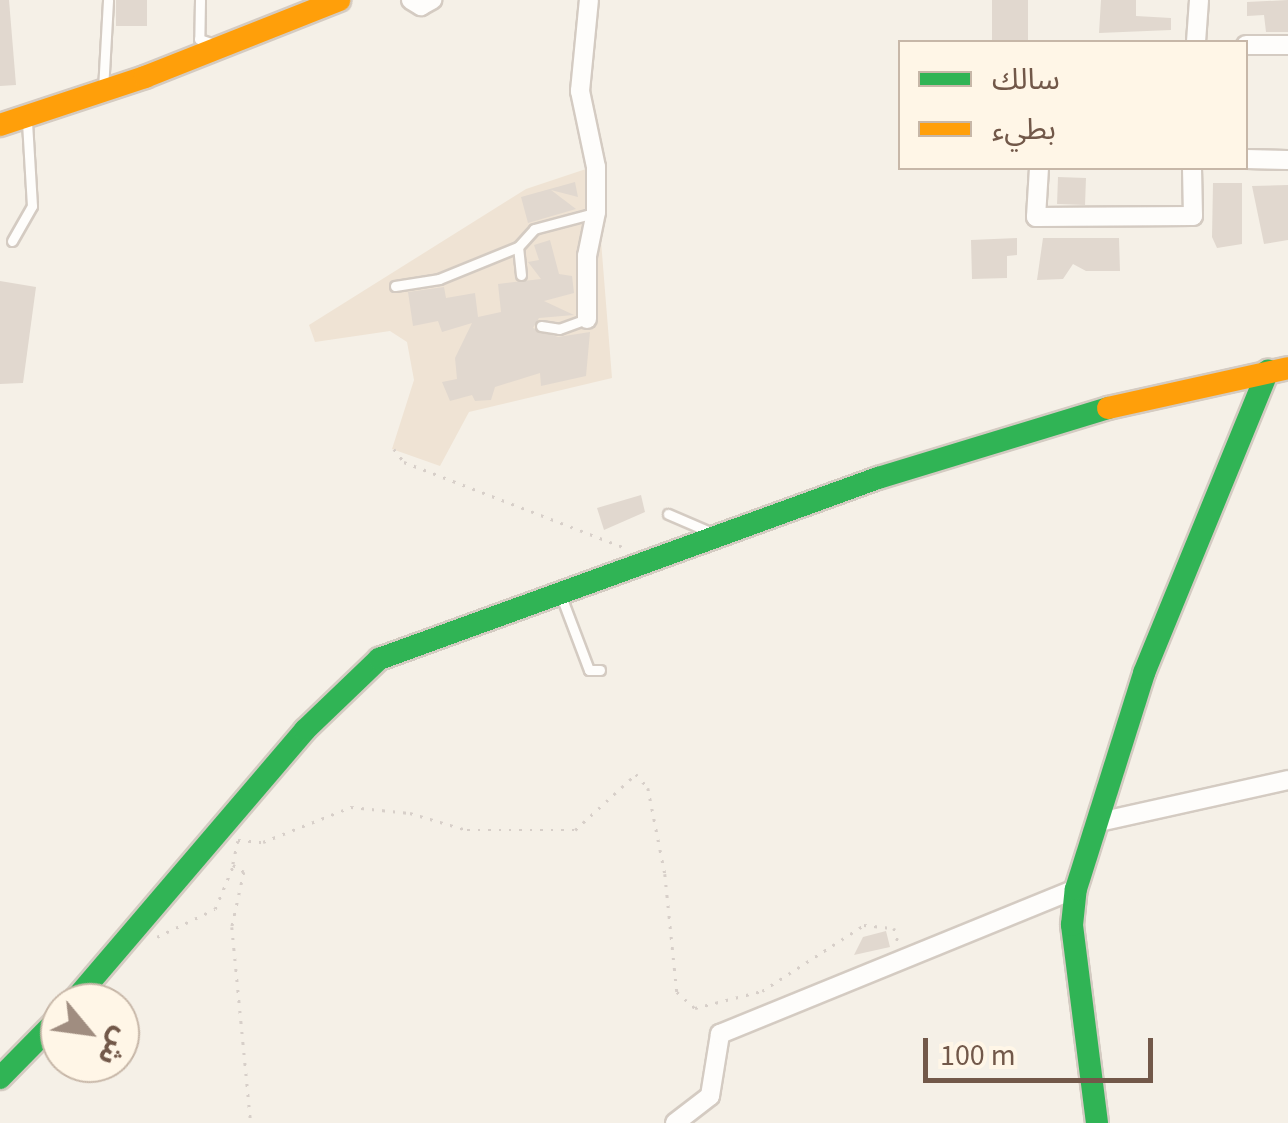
<!DOCTYPE html>
<html>
<head>
<meta charset="utf-8">
<style>
	body { margin:0 }
	#map { position:relative; width:1288px; height:1123px; overflow:hidden; background:#f5f0e7; font-family:"Source Sans 3","Noto Sans Arabic",sans-serif }
	div>[style] { position:absolute }
	[style*='--x'] { left:calc(var(--x)*1px); top:calc(var(--y)*1px); width:calc(var(--w)*1px); rotate:calc(var(--a)*1deg) }
	.residential>* { inset:0; background:#efe3d4 }
	.building>* { inset:0; background:#e1d8cf; transform-origin:0 0 }
	.path>* { height:2.5px; margin-top:-1.25px; transform-origin:0; background:repeating-linear-gradient(90deg,#d7cfc9 0 2.5px,transparent 0 10.5px) }
	.roads { filter:drop-shadow(2px 0 #d4cbc2) drop-shadow(-2px 0 #d4cbc2) drop-shadow(0 2px #d4cbc2) drop-shadow(0 -2px #d4cbc2) }
	.lane>* { height:9px; margin:-4.5px; padding:0 4.5px; transform-origin:4.5px; border-radius:4.5px; background:#fefdfb }
	.street>* { height:18px; margin:-9px; padding:0 9px; transform-origin:9px; border-radius:9px; background:#fefdfb }
	.fast>* { height:22px; margin:-11px; padding:0 11px; transform-origin:11px; border-radius:11px; background:#30b455 }
	.slow>* { height:22px; margin:-11px; padding:0 11px; transform-origin:11px; border-radius:11px; background:#ff9f0a }
	span { translate:-50% -50%; white-space:nowrap; text-align:center; line-height:1.15; -webkit-text-stroke:8px #fff6e7; paint-order:stroke }
	.legend { position:absolute; left:898px; top:40px; width:350px; height:130px; box-sizing:border-box; background:#fff6e7; border:2px solid #c7b7a8; margin:0; padding:12px 18px; list-style:none; font-size:30px; color:#725849 }
	.legend li { display:flex; align-items:center; gap:20px; height:50px }
	.legend b { width:50px; border:2px solid #c7b7a8 }
	.north { position:absolute; left:40px; top:983px; width:100px; height:100px; box-sizing:border-box; background:#fff6e7; border:2px solid #c7b7a8; border-radius:50%; rotate:119deg; font-size:28px; font-weight:700; line-height:40px; text-align:center; color:#725849 }
	.north::after { content:''; display:block; margin:auto; width:35px; height:45px; background:#a08d80; clip-path:polygon(50% 0,100% 100%,50% 72%,0 100%) }
	.scale { position:absolute; left:923px; top:1038px; width:230px; height:45px; box-sizing:border-box; border:5px solid #725849; border-top:0; padding-left:12px; font-size:30px; line-height:35px; white-space:nowrap; color:#725849; -webkit-text-stroke:8px #fff6e7; paint-order:stroke }
</style>
</head>
<body>
<div id="map">
	<div class="residential">
		<div style="clip-path:polygon(595px 166px,612px 378px,469px 412px,440px 466px,392px 449px,414px 380px,407px 342px,390px 331px,315px 342px,309px 325px,526px 189px)"></div>
	</div>
	<div class="building">
		<div style="clip-path:polygon(0 0,9px 0,16px 85px,0 86px)"></div>
		<div style="left:116px;top:0;width:31px;height:26px"></div>
		<div style="left:992px;top:0;width:36px;height:42px"></div>
		<div style="clip-path:polygon(1101px 0,1136px 0,1136px 16px,1171px 18px,1171px 30px,1099px 33px)"></div>
		<div style="clip-path:polygon(1288px 0,1288px 32px,1266px 32px,1264px 15px,1247px 16px,1247px 2px)"></div>
		<div style="left:1058px;top:177px;width:28px;height:27px;rotate:2deg"></div>
		<div style="clip-path:polygon(575px 182px,578px 197px,551px 190px,576px 209px,528px 223px,521px 197px)"></div>
		<div style="clip-path:polygon(1213px 183px,1242px 183px,1242px 244px,1217px 248px,1212px 237px)"></div>
		<div style="clip-path:polygon(1288px 185px,1288px 240px,1264px 244px,1252px 186px)"></div>
		<div style="clip-path:polygon(1017px 238px,1017px 255px,1007px 256px,1007px 278px,972px 279px,971px 240px)"></div>
		<div style="clip-path:polygon(1043px 238px,1119px 238px,1120px 271px,1086px 271px,1073px 264px,1063px 279px,1037px 280px)"></div>
		<div style="clip-path:polygon(550px 240px,559px 274px,572px 276px,574px 293px,544px 301px,574px 315px,539px 318px,533px 328px,558px 337px,590px 332px,586px 376px,541px 386px,540px 373px,495px 387px,491px 400px,475px 401px,472px 395px,450px 401px,442px 382px,457px 379px,455px 358px,472px 323px,442px 332px,438px 321px,413px 326px,408px 292px,444px 287px,446px 298px,475px 293px,478px 317px,501px 312px,498px 284px,541px 279px,528px 262px,539px 260px,534px 245px)"></div>
		<div style="clip-path:polygon(0 281px,36px 287px,23px 383px,0 384px)"></div>
		<div style="clip-path:polygon(641px 495px,645px 512px,604px 530px,597px 508px)"></div>
		<div style="clip-path:polygon(886px 931px,890px 947px,854px 955px,863px 937px)"></div>
	</div>
	<div class="path">
		<div style="--x:394;--y:449;--w:16;--a:52"></div>
		<div style="--x:404;--y:462;--w:238;--a:21.2"></div>
		<div style="--x:238;--y:840;--w:25;--a:5"></div>
		<div style="--x:263;--y:842;--w:95;--a:-21.7"></div>
		<div style="--x:351;--y:807;--w:59;--a:5.8"></div>
		<div style="--x:410;--y:813;--w:59;--a:16.6"></div>
		<div style="--x:467;--y:830;--w:108;--a:0"></div>
		<div style="--x:575;--y:830;--w:83;--a:-42.6"></div>
		<div style="--x:636;--y:774;--w:18;--a:49"></div>
		<div style="--x:648;--y:788;--w:88;--a:78.8"></div>
		<div style="--x:665;--y:874;--w:119;--a:84.2"></div>
		<div style="--x:677;--y:992;--w:24;--a:42"></div>
		<div style="--x:695;--y:1008;--w:69;--a:-14.2"></div>
		<div style="--x:762;--y:991;--w:121;--a:-32.9"></div>
		<div style="--x:864;--y:925;--w:30;--a:6"></div>
		<div style="--x:894;--y:928;--w:15;--a:74"></div>
		<div style="--x:238;--y:841;--w:25;--a:102"></div>
		<div style="--x:233;--y:865;--w:13;--a:32"></div>
		<div style="--x:244;--y:872;--w:56;--a:102.3"></div>
		<div style="--x:232;--y:927;--w:197;--a:84.5"></div>
		<div style="--x:157;--y:937;--w:64;--a:-25.8"></div>
		<div style="--x:215;--y:909;--w:47;--a:-67.3"></div>
	</div>
	<div class="roads">
		<div class="lane">
			<div style="--x:200;--y:0;--w:39;--a:91"></div>
			<div style="--x:199;--y:39;--w:16;--a:18"></div>
			<div style="--x:103;--y:90;--w:90;--a:-86.8"></div>
			<div style="--x:12;--y:241;--w:40;--a:-60.3"></div>
			<div style="--x:32;--y:206;--w:85;--a:-93.4"></div>
			<div style="--x:521;--y:275;--w:28;--a:-96"></div>
			<div style="--x:518;--y:247;--w:24;--a:-48"></div>
			<div style="--x:534;--y:229;--w:62;--a:-14.9"></div>
			<div style="--x:395;--y:286;--w:45;--a:-9"></div>
			<div style="--x:439;--y:279;--w:85;--a:-22.1"></div>
			<div style="--x:541;--y:326;--w:18;--a:9"></div>
			<div style="--x:559;--y:329;--w:30;--a:-20"></div>
			<div style="--x:668;--y:514;--w:46;--a:23.2"></div>
			<div style="--x:561;--y:596;--w:79;--a:69.3"></div>
			<div style="--x:589;--y:670;--w:11;--a:0"></div>
		</div>
		<div class="street">
			<div style="--x:411;--y:0;--w:12;--a:31"></div>
			<div style="--x:421;--y:6;--w:13;--a:-29"></div>
			<div style="--x:1196;--y:42;--w:42;--a:-85.9"></div>
			<div style="--x:1246;--y:45;--w:42;--a:0"></div>
			<div style="--x:1246;--y:159;--w:42;--a:1.4"></div>
			<div style="--x:1039;--y:168;--w:49;--a:93.5"></div>
			<div style="--x:1036;--y:217;--w:157;--a:-0.4"></div>
			<div style="--x:1193;--y:216;--w:48;--a:-91.2"></div>
			<div style="--x:587;--y:319;--w:63;--a:-90"></div>
			<div style="--x:587;--y:256;--w:45;--a:-78.4"></div>
			<div style="--x:596;--y:212;--w:45;--a:-90"></div>
			<div style="--x:596;--y:167;--w:78;--a:-101.9"></div>
			<div style="--x:580;--y:91;--w:91;--a:-84.4"></div>
			<div style="--x:1099;--y:822;--w:194;--a:-12.5"></div>
			<div style="--x:675;--y:1123;--w:44;--a:-37.6"></div>
			<div style="--x:710;--y:1096;--w:63;--a:-80.8"></div>
			<div style="--x:720;--y:1034;--w:384;--a:-22.2"></div>
		</div>
		<div class="fast">
			<div style="--x:72;--y:1003;--w:359;--a:-49.5"></div>
			<div style="--x:305;--y:730;--w:103;--a:-43.8"></div>
			<div style="--x:379;--y:659;--w:531;--a:-19.94"></div>
			<div style="--x:878;--y:478;--w:240;--a:-16.9"></div>
			<div style="--x:0;--y:1078;--w:86;--a:-45.5"></div>
			<div style="--x:1097;--y:1123;--w:200;--a:-97.2"></div>
			<div style="--x:1072;--y:925;--w:36;--a:-84"></div>
			<div style="--x:1076;--y:889;--w:226;--a:-72.5"></div>
			<div style="--x:1144;--y:673;--w:327;--a:-67.7"></div>
		</div>
		<div class="slow">
			<div style="--x:0;--y:125;--w:153;--a:-18.3"></div>
			<div style="--x:145;--y:77;--w:209;--a:-21.6"></div>
			<div style="--x:1108;--y:408;--w:184;--a:-12.5"></div>
		</div>
	</div>
	<ul class="legend">
	<li><b style="height:12px;background:#30b455"></b>سالك</li>
	<li><b style="height:12px;background:#ff9f0a"></b>بطيء</li>
	</ul>
	<div class="north">ش</div>
	<div class="scale">100 m</div>
</div>
</body>
</html>
